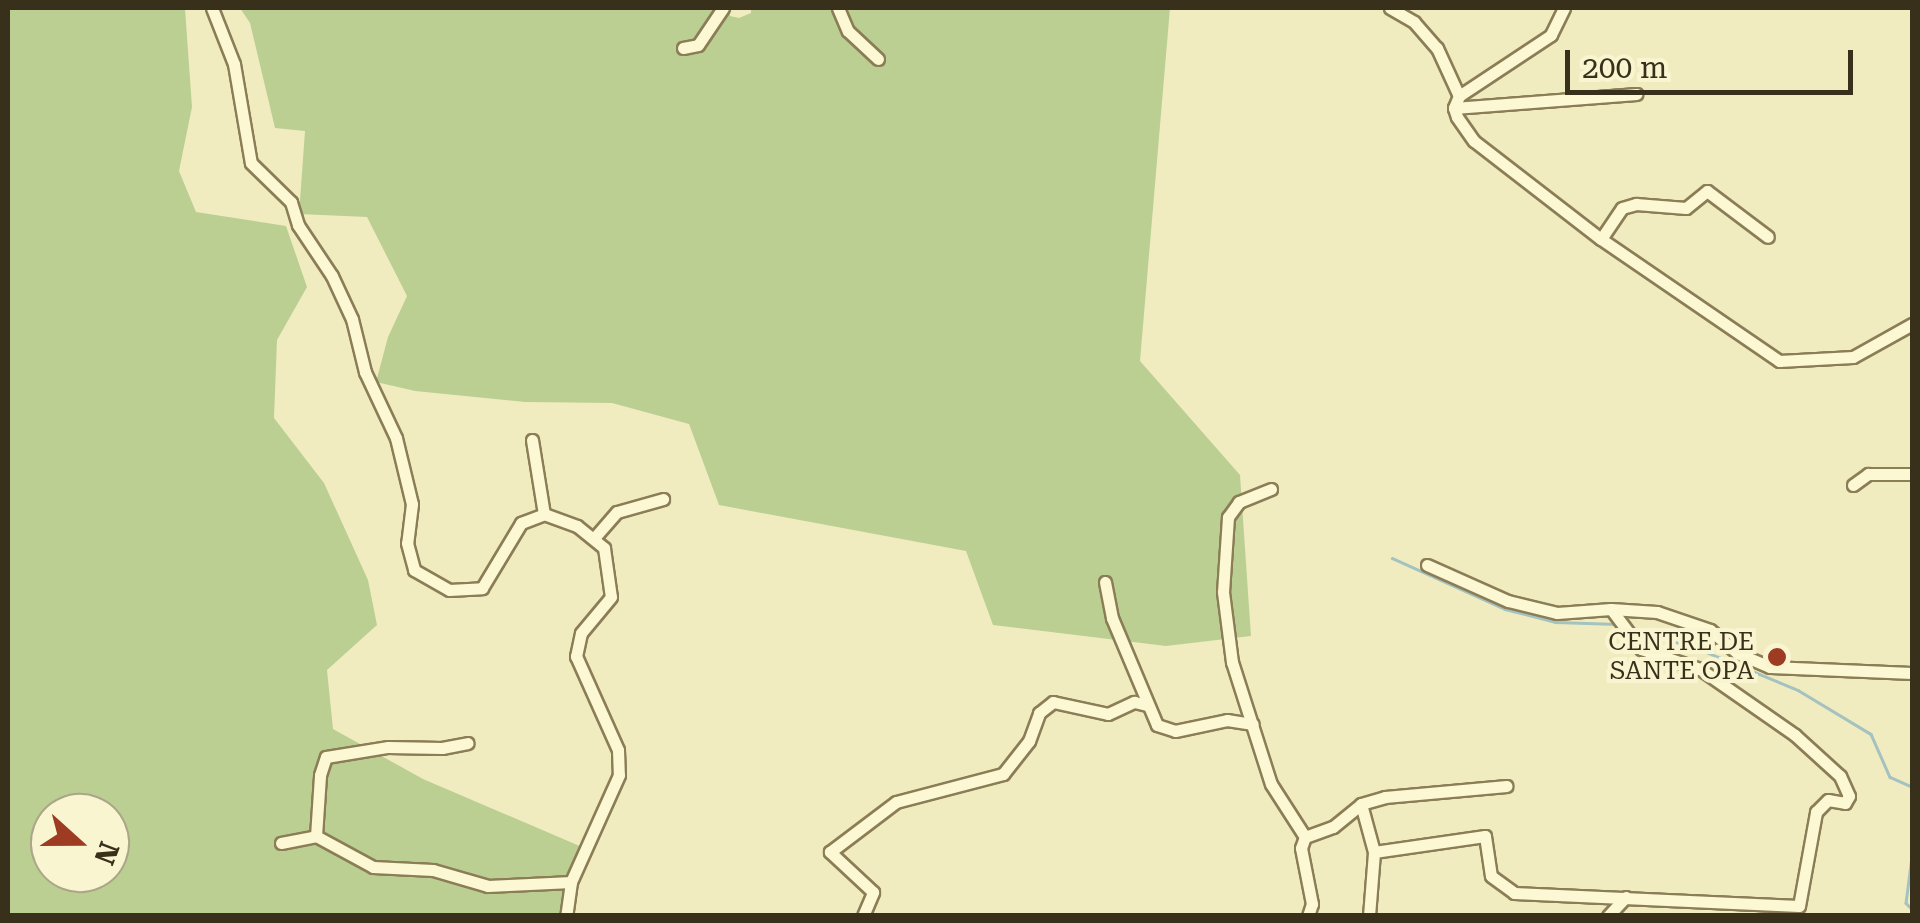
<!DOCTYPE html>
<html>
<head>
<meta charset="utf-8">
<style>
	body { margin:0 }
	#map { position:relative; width:1920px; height:923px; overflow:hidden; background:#f1ecc0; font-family:"Roboto Serif",serif }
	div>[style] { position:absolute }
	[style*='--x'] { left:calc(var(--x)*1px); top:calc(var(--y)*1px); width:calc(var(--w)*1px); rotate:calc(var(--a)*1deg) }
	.green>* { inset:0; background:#bbcf93 }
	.stream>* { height:2.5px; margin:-1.25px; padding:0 1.25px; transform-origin:1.25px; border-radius:1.25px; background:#a3c2c0 }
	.roads { filter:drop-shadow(2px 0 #8b7d56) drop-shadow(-2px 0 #8b7d56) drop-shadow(0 2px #8b7d56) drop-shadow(0 -2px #8b7d56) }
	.street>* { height:11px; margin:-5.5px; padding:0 5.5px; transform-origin:5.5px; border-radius:5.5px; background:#fbf8d3 }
	.dots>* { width:28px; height:28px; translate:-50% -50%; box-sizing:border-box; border:5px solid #f8f5d0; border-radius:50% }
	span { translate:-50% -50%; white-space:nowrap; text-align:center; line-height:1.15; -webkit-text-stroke:8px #f8f5d0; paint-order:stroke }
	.poi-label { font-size:25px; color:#39301c }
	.right { translate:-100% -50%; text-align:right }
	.frame { position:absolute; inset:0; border:10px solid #39301c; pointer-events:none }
	.north { position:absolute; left:30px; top:793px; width:100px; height:100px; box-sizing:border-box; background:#f8f5d0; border:2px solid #aca688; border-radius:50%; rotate:111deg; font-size:28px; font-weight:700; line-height:40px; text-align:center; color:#39301c }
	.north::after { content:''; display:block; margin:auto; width:35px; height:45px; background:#9e3c23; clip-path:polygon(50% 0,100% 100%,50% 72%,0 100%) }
	.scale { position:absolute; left:1565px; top:50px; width:288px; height:45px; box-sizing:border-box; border:5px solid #39301c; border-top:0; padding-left:12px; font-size:30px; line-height:35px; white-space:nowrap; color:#39301c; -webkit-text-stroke:8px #f8f5d0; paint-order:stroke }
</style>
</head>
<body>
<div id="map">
	<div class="green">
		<div style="clip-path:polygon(evenodd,8px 8px,185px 8px,192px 107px,179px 171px,196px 212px,286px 226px,307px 287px,277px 340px,274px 418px,324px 483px,368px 580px,377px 625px,327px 670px,333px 729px,423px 779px,582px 847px,572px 915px,8px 915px,8px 8px,50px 813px,110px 813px,110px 873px,50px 873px,50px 813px)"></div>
		<div style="clip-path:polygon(240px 8px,728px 8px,730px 16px,739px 18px,751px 13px,751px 8px,1170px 8px,1140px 361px,1240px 475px,1251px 636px,1166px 646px,993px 625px,966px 551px,719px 505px,689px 424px,612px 403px,525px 402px,415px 391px,376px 382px,388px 337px,407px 296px,367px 217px,299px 214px,305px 131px,275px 128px,250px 23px)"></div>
	</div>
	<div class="stream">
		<div style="--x:1392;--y:558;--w:124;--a:24.3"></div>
		<div style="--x:1505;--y:609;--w:53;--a:14.3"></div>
		<div style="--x:1556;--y:622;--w:61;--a:1.9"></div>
		<div style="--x:1631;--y:628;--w:79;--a:17.7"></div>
		<div style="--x:1706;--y:652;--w:100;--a:22.4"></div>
		<div style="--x:1798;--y:690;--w:85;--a:31.1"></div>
		<div style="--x:1871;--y:734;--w:47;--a:66.2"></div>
		<div style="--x:1890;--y:777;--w:24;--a:24"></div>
		<div style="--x:1912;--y:857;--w:46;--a:97.4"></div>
		<div style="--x:1906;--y:903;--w:8;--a:45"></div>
	</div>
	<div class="roads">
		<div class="street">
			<div style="--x:212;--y:8;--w:60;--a:68.6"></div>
			<div style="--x:234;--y:64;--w:100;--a:80.3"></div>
			<div style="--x:251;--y:163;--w:56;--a:44.3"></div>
			<div style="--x:291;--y:202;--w:24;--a:73"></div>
			<div style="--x:298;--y:225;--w:61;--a:56.3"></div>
			<div style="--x:332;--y:276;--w:47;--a:65.1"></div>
			<div style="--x:352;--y:319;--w:55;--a:76.2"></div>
			<div style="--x:365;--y:372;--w:73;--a:64.8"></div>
			<div style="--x:396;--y:438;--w:68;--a:76.4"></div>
			<div style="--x:412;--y:504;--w:39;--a:97"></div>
			<div style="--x:407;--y:543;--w:28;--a:75"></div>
			<div style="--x:414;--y:570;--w:40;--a:29.7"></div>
			<div style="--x:449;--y:590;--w:33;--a:-3"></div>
			<div style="--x:482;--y:588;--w:76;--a:-59"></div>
			<div style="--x:521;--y:523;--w:25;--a:-21"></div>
			<div style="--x:544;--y:514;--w:35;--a:20"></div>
			<div style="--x:577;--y:526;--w:35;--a:39"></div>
			<div style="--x:604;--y:548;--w:49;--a:81.9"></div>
			<div style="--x:611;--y:597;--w:47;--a:129.8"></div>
			<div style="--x:581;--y:633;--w:24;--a:102"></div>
			<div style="--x:576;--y:656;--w:103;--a:65.9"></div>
			<div style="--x:618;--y:750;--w:25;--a:88"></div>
			<div style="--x:619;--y:775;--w:117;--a:114.2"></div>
			<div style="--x:571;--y:882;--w:34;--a:98"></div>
			<div style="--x:838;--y:8;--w:25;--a:67"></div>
			<div style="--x:848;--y:31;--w:41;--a:43"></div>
			<div style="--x:1390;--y:8;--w:28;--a:30"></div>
			<div style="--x:1414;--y:22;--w:35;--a:49"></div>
			<div style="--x:1437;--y:48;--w:53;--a:65.4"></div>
			<div style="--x:1564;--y:8;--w:30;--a:116"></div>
			<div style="--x:1551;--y:35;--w:110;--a:146.5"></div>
			<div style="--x:1459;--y:96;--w:13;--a:113"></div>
			<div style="--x:1454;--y:108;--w:9;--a:72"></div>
			<div style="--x:1457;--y:117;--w:29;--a:55"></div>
			<div style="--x:1474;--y:141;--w:160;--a:37.7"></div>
			<div style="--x:1601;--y:239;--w:216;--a:34.4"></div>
			<div style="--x:1779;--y:361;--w:74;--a:-3.1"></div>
			<div style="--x:1853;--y:357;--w:68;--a:-29.2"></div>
			<div style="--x:683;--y:48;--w:15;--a:-11"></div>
			<div style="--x:698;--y:45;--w:45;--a:-56"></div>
			<div style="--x:1454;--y:108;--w:183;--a:-4.4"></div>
			<div style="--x:1601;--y:239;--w:37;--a:-56"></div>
			<div style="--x:1622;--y:208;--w:15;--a:-16"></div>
			<div style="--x:1636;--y:204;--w:50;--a:4.6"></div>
			<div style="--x:1686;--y:208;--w:27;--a:-39"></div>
			<div style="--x:1707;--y:191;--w:76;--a:37"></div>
			<div style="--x:532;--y:440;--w:75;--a:80.8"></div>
			<div style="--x:1853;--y:485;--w:19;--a:-36"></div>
			<div style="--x:1868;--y:474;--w:44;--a:0"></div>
			<div style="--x:1271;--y:489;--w:35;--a:158"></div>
			<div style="--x:1239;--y:502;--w:19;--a:126"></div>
			<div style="--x:1228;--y:517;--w:75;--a:93.8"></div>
			<div style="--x:1223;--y:592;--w:71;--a:82.7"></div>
			<div style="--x:1232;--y:662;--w:128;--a:72.3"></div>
			<div style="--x:1271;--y:784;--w:63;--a:57.3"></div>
			<div style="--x:595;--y:537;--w:33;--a:-49"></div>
			<div style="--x:617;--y:512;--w:48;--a:-15.8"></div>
			<div style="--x:1427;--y:565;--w:89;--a:24"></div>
			<div style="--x:1508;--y:601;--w:50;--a:13.8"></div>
			<div style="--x:1557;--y:613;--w:54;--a:-4.2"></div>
			<div style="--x:1611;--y:609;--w:46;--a:3.7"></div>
			<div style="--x:1657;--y:612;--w:56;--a:18.8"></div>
			<div style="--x:1710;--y:630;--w:35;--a:40"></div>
			<div style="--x:1737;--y:653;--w:36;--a:23"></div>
			<div style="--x:1770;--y:667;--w:142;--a:2.4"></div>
			<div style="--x:1105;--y:582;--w:37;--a:79"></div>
			<div style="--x:1112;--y:618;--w:116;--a:67.2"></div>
			<div style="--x:1157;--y:725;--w:19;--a:18"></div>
			<div style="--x:1175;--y:731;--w:53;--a:-11.9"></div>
			<div style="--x:1227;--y:720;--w:26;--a:9"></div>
			<div style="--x:1361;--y:804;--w:25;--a:-16"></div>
			<div style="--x:1385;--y:797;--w:122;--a:-5.2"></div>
			<div style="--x:316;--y:836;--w:61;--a:-86.2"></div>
			<div style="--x:320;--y:775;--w:19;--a:-72"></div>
			<div style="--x:326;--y:757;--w:63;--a:-9.2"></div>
			<div style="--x:388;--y:747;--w:54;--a:1.1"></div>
			<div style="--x:442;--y:748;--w:26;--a:-11"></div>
			<div style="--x:281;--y:843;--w:36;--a:-11"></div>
			<div style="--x:316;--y:836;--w:65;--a:28.5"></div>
			<div style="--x:373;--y:867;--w:60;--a:2.9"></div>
			<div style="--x:433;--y:870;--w:57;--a:16.2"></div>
			<div style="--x:488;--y:886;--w:83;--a:-2.8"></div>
			<div style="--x:863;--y:916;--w:26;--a:-67"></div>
			<div style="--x:873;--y:892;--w:59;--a:-137.1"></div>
			<div style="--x:830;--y:852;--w:83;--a:-37.1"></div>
			<div style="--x:896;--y:802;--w:111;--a:-14.7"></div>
			<div style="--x:1003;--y:774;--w:42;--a:-51.8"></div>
			<div style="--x:1029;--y:741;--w:30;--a:-70"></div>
			<div style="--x:1039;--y:713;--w:18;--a:-38"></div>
			<div style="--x:1053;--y:702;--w:56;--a:12.3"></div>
			<div style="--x:1108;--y:714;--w:29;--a:-25"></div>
			<div style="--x:1134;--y:702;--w:13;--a:13"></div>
			<div style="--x:1308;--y:916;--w:13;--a:-72"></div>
			<div style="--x:1312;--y:904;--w:57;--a:-101.1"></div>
			<div style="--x:1301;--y:848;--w:12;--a:-70"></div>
			<div style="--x:1305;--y:837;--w:30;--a:-20"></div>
			<div style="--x:1333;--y:827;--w:36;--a:-39"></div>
			<div style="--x:1361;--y:804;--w:50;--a:74.8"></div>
			<div style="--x:1374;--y:852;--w:112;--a:-8.2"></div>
			<div style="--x:1485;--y:836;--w:40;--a:81.5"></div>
			<div style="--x:1491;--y:876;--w:29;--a:36"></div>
			<div style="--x:1514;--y:893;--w:285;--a:2.6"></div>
			<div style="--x:1799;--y:906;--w:96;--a:-79.7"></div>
			<div style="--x:1816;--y:812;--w:17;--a:-45"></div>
			<div style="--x:1828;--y:800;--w:17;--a:10"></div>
			<div style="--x:1845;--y:803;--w:8;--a:-60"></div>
			<div style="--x:1849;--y:796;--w:22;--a:-114"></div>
			<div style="--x:1840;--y:776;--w:61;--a:-137.7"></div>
			<div style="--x:1795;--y:735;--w:116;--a:-145.2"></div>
			<div style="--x:1700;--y:669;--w:62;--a:-161.3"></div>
			<div style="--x:1641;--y:649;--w:50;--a:-126.9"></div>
			<div style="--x:1369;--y:916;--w:64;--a:-85.5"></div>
			<div style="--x:1608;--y:916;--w:26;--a:-47"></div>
		</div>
	</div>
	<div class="dots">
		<div style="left:1777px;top:657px;background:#9e3c23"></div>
	</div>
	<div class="poi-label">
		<span class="right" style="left:1754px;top:657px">CENTRE DE<br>SANTE OPA</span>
	</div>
	<div class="frame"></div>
	<div class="north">N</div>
	<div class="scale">200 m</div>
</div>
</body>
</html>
